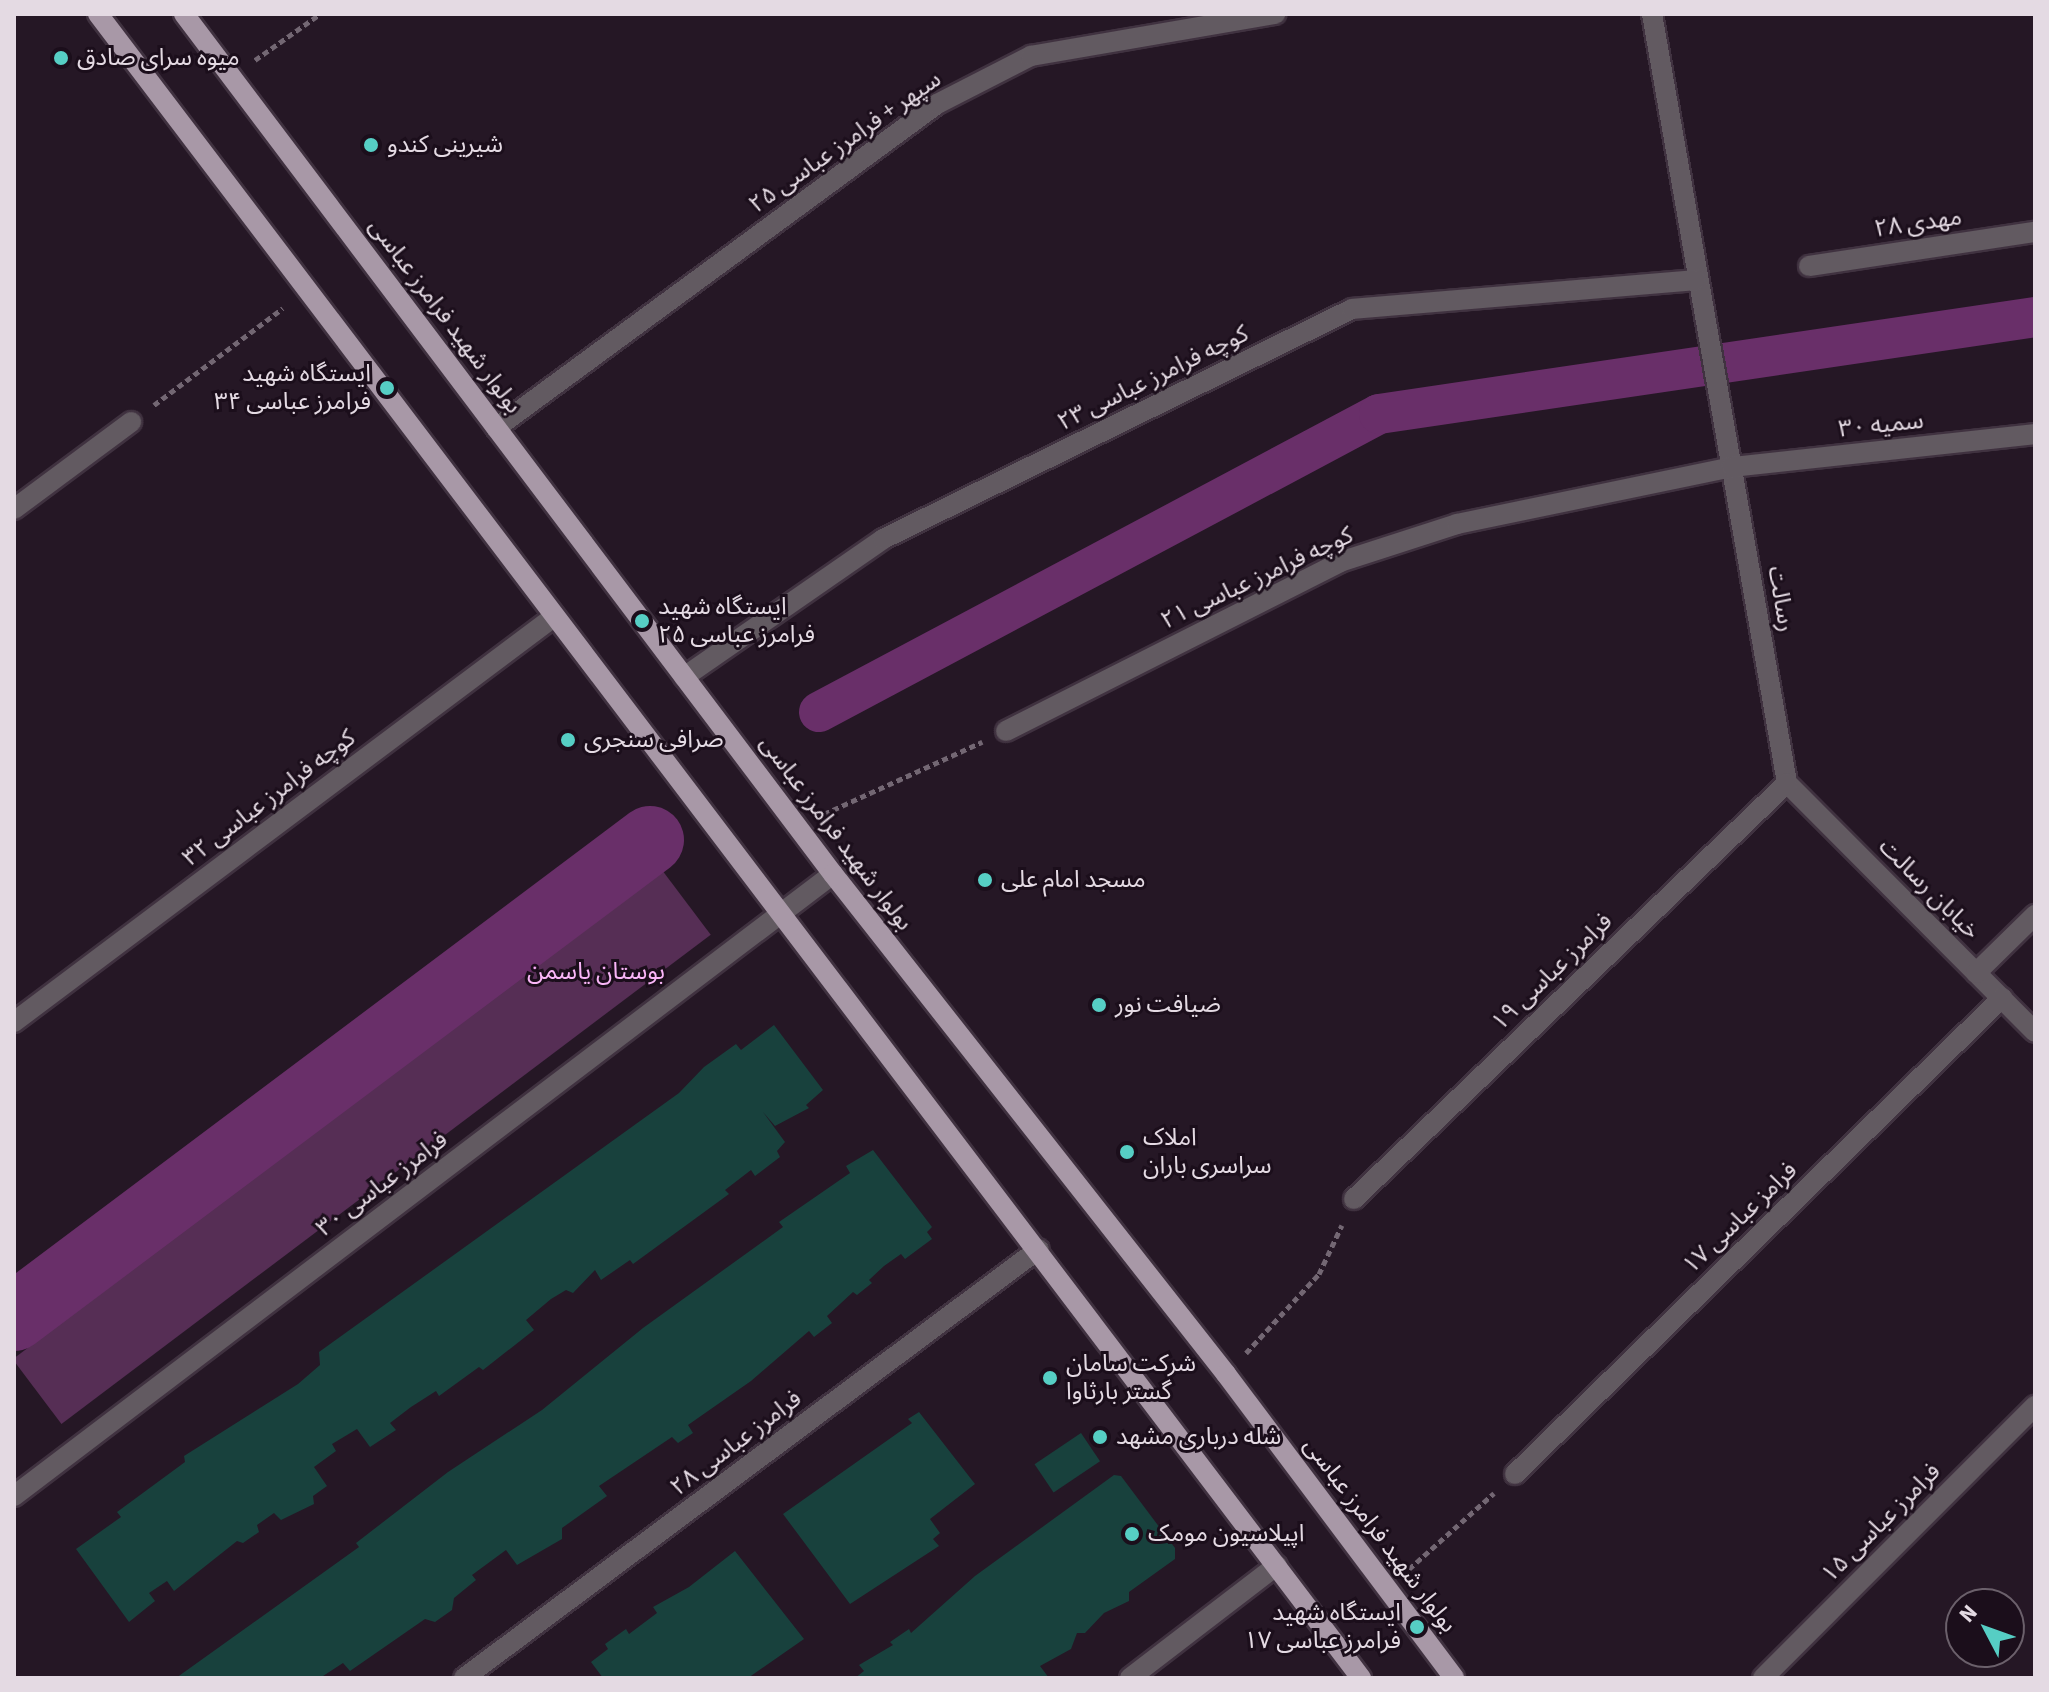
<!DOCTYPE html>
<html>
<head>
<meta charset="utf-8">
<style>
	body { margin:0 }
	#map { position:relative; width:2049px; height:1692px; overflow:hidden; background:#251725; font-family:"Source Sans 3","Noto Sans Arabic",sans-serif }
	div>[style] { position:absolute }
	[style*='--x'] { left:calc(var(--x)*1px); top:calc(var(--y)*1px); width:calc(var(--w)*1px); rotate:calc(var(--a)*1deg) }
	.green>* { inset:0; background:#562e55; transform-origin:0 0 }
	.canal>* { height:40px; margin:-20px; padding:0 20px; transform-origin:20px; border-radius:20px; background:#692f69 }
	.river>* { height:68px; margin:-34px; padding:0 34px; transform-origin:34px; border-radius:34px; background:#692f69 }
	.building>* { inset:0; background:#18413d; transform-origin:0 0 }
	.path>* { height:5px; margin-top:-2.5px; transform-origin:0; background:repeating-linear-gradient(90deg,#736773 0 6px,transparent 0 10px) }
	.roads { filter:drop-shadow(2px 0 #403240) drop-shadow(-2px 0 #403240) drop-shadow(0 2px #403240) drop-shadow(0 -2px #403240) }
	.minor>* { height:20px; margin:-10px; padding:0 10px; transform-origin:10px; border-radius:10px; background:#625a61 }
	.major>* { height:20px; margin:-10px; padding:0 10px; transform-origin:10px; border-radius:10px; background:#a898a7 }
	.dots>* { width:22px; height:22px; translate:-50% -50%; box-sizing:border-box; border:4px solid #1b0e1b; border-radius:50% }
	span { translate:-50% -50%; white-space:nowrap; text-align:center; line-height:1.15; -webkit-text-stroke:6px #1b0e1b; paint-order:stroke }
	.poi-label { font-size:24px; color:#e4dae3 }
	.left { translate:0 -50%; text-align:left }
	.right { translate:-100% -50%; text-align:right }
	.street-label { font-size:24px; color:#e4dae3 }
	.park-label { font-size:24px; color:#fab6f8 }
	.frame { position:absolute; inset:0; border:16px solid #e4dae3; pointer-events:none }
	.north { position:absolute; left:1945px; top:1588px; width:80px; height:80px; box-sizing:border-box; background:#1b0e1b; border:2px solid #6b606b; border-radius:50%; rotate:311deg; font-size:22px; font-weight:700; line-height:32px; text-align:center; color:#e4dae3 }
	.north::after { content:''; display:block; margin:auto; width:28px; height:36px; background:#56cec4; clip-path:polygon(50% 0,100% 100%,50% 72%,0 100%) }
</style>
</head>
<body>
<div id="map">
	<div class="green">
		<div style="left:662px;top:870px;width:81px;height:813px;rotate:53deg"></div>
	</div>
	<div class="canal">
		<div style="--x:819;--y:712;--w:634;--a:-28.02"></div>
		<div style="--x:1379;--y:414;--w:663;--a:-8.41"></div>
	</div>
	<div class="river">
		<div style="--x:14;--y:1317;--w:795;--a:-36.87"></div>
	</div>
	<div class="building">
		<div style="clip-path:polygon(774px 1025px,823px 1090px,806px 1105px,809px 1108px,775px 1126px,763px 1112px,785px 1142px,777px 1151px,780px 1157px,755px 1176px,751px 1170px,725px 1190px,729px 1194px,633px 1264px,630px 1260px,601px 1280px,595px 1270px,573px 1293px,566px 1290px,551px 1299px,526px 1320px,534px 1330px,483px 1370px,479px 1367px,439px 1396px,436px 1391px,411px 1407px,390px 1423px,396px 1430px,370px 1447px,357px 1429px,332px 1444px,336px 1451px,314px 1467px,327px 1486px,313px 1496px,314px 1504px,281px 1520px,274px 1513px,257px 1525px,259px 1532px,243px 1543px,237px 1541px,174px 1591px,167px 1581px,149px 1593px,155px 1601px,129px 1622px,76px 1549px,121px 1517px,117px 1512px,185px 1462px,184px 1456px,298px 1384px,320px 1365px,319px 1352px,679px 1093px,704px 1067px,736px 1044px,741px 1050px)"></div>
		<div style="clip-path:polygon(873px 1150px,932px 1227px,927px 1232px,932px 1239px,905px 1259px,901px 1254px,884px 1266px,869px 1280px,872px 1283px,857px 1295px,853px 1292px,827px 1316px,832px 1323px,814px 1337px,809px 1331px,751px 1381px,688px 1425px,693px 1433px,678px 1443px,672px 1437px,599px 1486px,607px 1496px,562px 1528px,562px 1539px,517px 1565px,506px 1550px,472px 1575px,476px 1580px,454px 1598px,452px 1610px,435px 1622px,425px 1619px,350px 1671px,343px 1663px,320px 1678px,176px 1678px,359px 1547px,356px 1543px,448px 1472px,542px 1410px,643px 1328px,783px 1227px,779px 1222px,850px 1173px,846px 1166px)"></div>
		<div style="clip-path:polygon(919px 1412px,975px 1484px,930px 1519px,940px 1533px,933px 1539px,939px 1546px,850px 1604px,783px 1514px,912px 1423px,908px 1419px)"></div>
		<div style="left:1081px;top:1433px;width:34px;height:56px;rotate:56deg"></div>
		<div style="clip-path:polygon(1114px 1475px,1121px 1476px,1175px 1548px,1175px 1559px,1129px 1592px,1129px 1601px,1104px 1613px,1085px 1633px,1077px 1633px,1071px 1649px,1040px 1666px,1049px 1678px,855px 1678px,864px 1671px,859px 1665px,893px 1645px,890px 1642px,909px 1629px,911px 1633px,975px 1576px)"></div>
		<div style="clip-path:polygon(735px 1551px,804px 1639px,748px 1678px,603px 1678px,591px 1662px,608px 1649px,605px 1644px,626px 1629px,629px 1634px,657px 1613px,653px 1607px,689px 1587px)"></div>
	</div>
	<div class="path">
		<div style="--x:255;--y:60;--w:80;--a:-35.3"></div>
		<div style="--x:154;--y:405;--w:161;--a:-36.9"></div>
		<div style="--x:824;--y:814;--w:174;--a:-24.5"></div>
		<div style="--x:1246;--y:1353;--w:108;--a:-47.3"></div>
		<div style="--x:1319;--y:1274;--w:54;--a:-64.9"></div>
		<div style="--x:1409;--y:1569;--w:114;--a:-41.8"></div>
	</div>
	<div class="roads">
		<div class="minor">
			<div style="--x:1652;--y:14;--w:781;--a:80.04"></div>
			<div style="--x:1809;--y:266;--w:229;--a:-8.6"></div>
			<div style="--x:496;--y:428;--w:547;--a:-36.3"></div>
			<div style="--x:937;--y:104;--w:106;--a:-27.1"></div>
			<div style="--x:1031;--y:56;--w:248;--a:-9.8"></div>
			<div style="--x:14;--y:509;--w:146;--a:-36.6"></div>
			<div style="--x:684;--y:677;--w:242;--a:-34.7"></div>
			<div style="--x:883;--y:539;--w:522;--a:-26.12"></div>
			<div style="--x:1352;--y:309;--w:345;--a:-4.8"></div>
			<div style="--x:1006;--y:731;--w:374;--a:-26.8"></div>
			<div style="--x:1340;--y:562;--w:123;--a:-18"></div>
			<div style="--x:1457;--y:524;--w:281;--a:-11.7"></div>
			<div style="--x:1732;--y:467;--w:305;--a:-6.2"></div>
			<div style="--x:1787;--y:783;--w:351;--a:45.1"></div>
			<div style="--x:1976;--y:973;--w:83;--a:-44.5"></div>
			<div style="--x:14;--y:1022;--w:676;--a:-36.89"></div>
			<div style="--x:1354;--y:1199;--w:600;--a:-43.85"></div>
			<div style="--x:1515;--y:1474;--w:681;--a:-44.35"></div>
			<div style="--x:14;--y:1496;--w:1028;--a:-37.22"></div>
			<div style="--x:464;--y:1678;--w:717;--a:-36.73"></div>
			<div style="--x:1130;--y:1678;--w:185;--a:-37.5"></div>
			<div style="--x:1763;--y:1678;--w:385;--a:-45"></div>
		</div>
		<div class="major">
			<div style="--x:98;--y:14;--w:2089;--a:52.8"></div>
			<div style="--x:184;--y:14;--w:1077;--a:52.96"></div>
			<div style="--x:833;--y:874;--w:636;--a:51.83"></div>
			<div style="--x:1226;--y:1374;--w:380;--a:53.1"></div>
		</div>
	</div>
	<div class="dots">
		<div style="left:61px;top:58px;background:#56cec4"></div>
		<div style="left:371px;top:145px;background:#56cec4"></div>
		<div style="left:387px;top:388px;background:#56cec4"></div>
		<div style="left:642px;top:621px;background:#56cec4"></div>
		<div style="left:568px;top:740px;background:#56cec4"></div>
		<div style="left:985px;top:880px;background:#56cec4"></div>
		<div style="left:1099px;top:1005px;background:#56cec4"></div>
		<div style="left:1127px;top:1152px;background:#56cec4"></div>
		<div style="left:1050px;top:1378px;background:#56cec4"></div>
		<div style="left:1100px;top:1437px;background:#56cec4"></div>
		<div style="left:1132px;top:1534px;background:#56cec4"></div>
		<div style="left:1417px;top:1627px;background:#56cec4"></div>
	</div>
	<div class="poi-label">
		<span class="left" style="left:77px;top:58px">میوه سرای صادق</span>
		<span class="left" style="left:387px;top:145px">شیرینی کندو</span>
		<span class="right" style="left:371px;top:388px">ایستگاه شهید<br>فرامرز عباسی ۳۴</span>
		<span class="left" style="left:658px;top:621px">ایستگاه شهید<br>فرامرز عباسی ۲۵</span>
		<span class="left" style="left:584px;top:740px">صرافی سنجری</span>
		<span class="left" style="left:1001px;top:880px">مسجد امام علی</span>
		<span class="left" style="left:1115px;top:1005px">ضیافت نور</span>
		<span class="left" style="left:1143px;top:1152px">املاک<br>سراسری باران</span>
		<span class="left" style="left:1066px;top:1378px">شرکت سامان<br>گستر بارثاوا</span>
		<span class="left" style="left:1116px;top:1437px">شله درباری مشهد</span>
		<span class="left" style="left:1148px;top:1534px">اپیلاسیون مومک</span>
		<span class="right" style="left:1401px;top:1627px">ایستگاه شهید<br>فرامرز عباسی ۱۷</span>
	</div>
	<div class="street-label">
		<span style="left:845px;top:142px;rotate:-35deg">سپهر + فرامرز عباسی ۲۵</span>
		<span style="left:1918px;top:223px;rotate:-8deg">مهدی ۲۸</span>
		<span style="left:445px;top:316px;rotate:53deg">بولوار شهید فرامرز عباسی</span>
		<span style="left:1153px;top:378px;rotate:-26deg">کوچه فرامرز عباسی ۲۳</span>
		<span style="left:1881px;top:425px;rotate:-6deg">سمیه ۳۰</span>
		<span style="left:1257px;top:578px;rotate:-25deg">کوچه فرامرز عباسی ۲۱</span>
		<span style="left:1781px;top:599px;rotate:80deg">رسالت</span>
		<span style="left:269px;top:798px;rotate:-37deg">کوچه فرامرز عباسی ۳۲</span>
		<span style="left:836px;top:833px;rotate:53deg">بولوار شهید فرامرز عباسی</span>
		<span style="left:1929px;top:889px;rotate:45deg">خیابان رسالت</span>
		<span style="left:1552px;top:972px;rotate:-44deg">فرامرز عباسی ۱۹</span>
		<span style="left:382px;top:1184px;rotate:-37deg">فرامرز عباسی ۳۰</span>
		<span style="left:1740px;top:1218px;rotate:-44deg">فرامز عباسی ۱۷</span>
		<span style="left:736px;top:1443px;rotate:-37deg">فرامرز عباسی ۲۸</span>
		<span style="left:1881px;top:1523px;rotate:-45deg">فرامرز عباسی ۱۵</span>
		<span style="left:1380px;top:1535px;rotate:53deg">بولوار شهید فرامرز عباسی</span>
	</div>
	<div class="park-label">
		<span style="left:596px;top:972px">بوستان یاسمن</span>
	</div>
	<div class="frame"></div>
	<div class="north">N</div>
</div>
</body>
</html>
